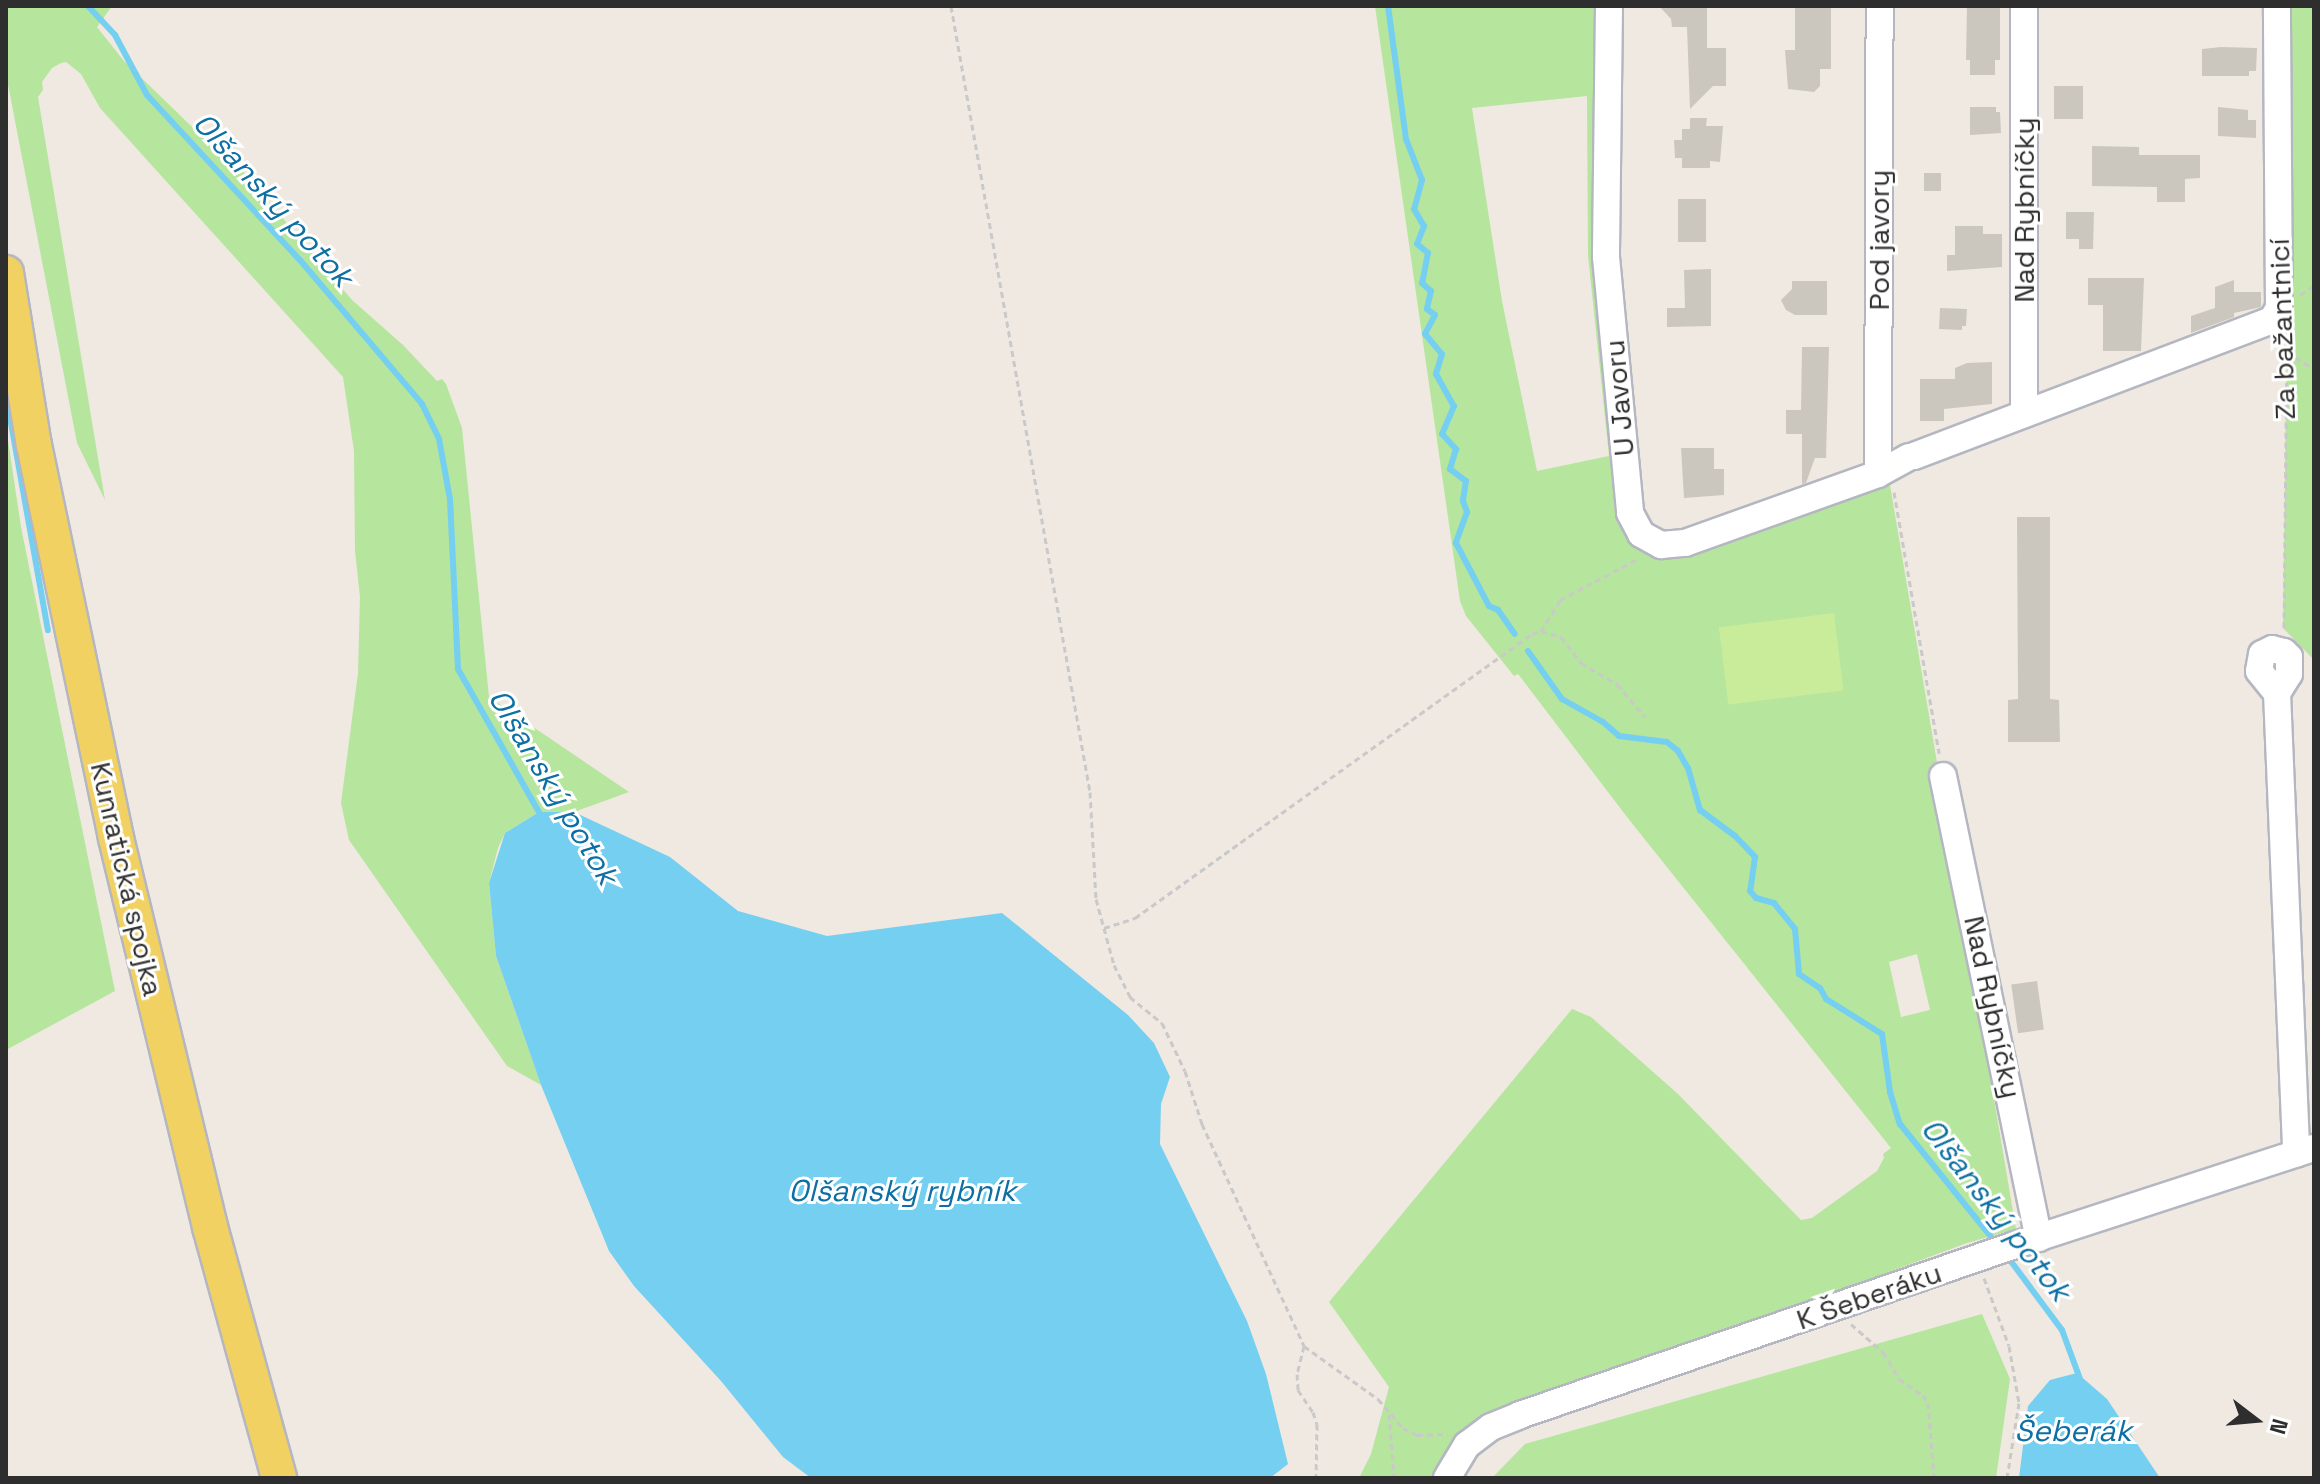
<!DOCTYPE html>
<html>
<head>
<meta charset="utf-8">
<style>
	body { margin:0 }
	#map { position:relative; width:2320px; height:1484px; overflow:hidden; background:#efe9e1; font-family:"Space Grotesk",sans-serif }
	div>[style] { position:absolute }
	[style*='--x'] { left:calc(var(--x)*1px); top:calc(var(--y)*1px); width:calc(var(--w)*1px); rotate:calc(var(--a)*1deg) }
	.green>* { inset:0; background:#b6e59e }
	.pitch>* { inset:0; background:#c9ec9a; transform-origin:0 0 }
	.water>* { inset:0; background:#75cff0 }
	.stream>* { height:6px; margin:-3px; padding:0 3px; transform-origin:3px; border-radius:3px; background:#75cff0 }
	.building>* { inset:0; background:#cbc7bf; transform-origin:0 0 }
	.path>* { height:3px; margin-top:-1.5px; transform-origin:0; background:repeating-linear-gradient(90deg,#c9c9c9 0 6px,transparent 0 10px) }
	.roads { filter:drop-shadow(2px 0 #b4b7c1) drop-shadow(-2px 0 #b4b7c1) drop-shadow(0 2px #b4b7c1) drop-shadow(0 -2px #b4b7c1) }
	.minor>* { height:26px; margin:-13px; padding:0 13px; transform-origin:13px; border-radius:13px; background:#fff }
	.major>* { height:34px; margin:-17px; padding:0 17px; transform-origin:17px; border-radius:17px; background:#f2d163 }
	span { translate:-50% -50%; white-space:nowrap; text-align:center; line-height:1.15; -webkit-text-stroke:6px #fff; paint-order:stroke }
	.street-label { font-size:28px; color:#2e2e2e }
	.water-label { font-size:30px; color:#0d6fa3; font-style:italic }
	.frame { position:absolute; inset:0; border:8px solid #2e2e2e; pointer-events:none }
	.north { position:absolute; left:2216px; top:1380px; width:80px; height:80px; -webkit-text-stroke:6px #fff; paint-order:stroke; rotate:106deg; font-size:22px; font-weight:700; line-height:32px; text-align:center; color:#2e2e2e }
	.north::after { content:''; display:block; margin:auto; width:28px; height:36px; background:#2e2e2e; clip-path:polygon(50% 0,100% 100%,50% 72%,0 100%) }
</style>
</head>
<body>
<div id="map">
	<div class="green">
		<div style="clip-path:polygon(6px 6px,112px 6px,97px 27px,124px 61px,220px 154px,225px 150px,352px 300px,403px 345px,437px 381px,442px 379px,446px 384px,462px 428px,489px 697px,629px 792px,574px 812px,539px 812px,505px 833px,498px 848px,489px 883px,496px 956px,541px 1085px,507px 1066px,349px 840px,341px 803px,358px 673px,360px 597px,355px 551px,354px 451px,343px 377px,100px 108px,81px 74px,66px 62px,61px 63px,52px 68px,42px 82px,43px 90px,38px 97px,105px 500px,77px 443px,6px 74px)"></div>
		<div style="clip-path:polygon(evenodd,1375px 6px,1596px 6px,1595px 260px,1619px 522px,1640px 551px,1664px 558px,1697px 550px,1890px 485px,2016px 1229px,1967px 1243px,1458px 1432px,1435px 1478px,1359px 1478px,1371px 1454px,1389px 1387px,1329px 1302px,1572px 1009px,1591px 1017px,1678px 1094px,1801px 1220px,1812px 1218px,1877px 1171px,1884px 1158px,1883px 1154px,1891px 1148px,1627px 817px,1518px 674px,1514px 676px,1466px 616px,1460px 601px,1375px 6px,1587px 96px,1588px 255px,1609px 456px,1537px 471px,1502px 301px,1472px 108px,1587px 96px,1375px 6px,1917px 954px,1930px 1010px,1901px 1017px,1889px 962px,1917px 954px)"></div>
		<div style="clip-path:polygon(2277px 6px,2314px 6px,2314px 660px,2283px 628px,2287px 318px)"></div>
		<div style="clip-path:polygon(6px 427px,21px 527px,115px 991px,6px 1050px)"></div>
		<div style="clip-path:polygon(1982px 1314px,2010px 1379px,1996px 1478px,1492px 1478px,1525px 1444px)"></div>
	</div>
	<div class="pitch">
		<div style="left:1834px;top:613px;width:78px;height:116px;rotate:83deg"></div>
	</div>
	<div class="water">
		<div style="clip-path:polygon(539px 812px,574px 812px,670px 857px,738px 911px,827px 936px,1002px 913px,1128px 1015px,1154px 1043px,1170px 1077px,1161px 1104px,1160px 1144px,1247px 1321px,1266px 1374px,1288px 1464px,1270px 1478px,811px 1478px,783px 1457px,721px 1381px,634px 1286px,609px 1251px,541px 1085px,496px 956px,489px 883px,505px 833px)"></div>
		<div style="clip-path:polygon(2077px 1373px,2107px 1399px,2160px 1478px,2019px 1478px,2028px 1406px,2050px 1380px)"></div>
	</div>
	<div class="stream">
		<div style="--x:88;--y:6;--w:40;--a:47"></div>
		<div style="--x:115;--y:35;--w:68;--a:61.9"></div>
		<div style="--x:147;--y:95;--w:225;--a:47.2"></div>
		<div style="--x:300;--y:260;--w:189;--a:49.7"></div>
		<div style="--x:422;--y:404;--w:39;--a:64"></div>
		<div style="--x:439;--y:439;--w:61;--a:79.6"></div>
		<div style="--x:450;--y:499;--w:170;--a:87.3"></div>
		<div style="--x:458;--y:669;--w:172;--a:60.5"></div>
		<div style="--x:1388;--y:6;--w:134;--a:82.3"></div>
		<div style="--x:1406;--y:139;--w:44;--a:68.7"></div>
		<div style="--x:1422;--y:180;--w:30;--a:105"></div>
		<div style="--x:1414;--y:209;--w:20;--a:60"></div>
		<div style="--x:1424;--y:226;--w:19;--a:111"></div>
		<div style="--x:1417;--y:244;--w:14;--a:39"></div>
		<div style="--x:1428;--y:253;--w:31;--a:101"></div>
		<div style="--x:1422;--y:283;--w:12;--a:42"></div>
		<div style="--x:1431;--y:291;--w:18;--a:103"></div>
		<div style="--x:1427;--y:309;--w:10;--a:37"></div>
		<div style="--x:1435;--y:315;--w:21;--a:118"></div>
		<div style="--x:1425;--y:334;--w:26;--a:50"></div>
		<div style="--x:1442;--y:354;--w:21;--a:107"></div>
		<div style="--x:1436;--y:374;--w:37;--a:61"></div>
		<div style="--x:1454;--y:406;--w:30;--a:113"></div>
		<div style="--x:1442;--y:434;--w:21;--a:47"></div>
		<div style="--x:1456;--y:449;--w:21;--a:107"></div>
		<div style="--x:1450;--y:469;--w:20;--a:37"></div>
		<div style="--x:1466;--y:481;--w:20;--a:99"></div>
		<div style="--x:1463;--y:501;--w:12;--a:70"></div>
		<div style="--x:1467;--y:512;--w:33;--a:110"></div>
		<div style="--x:1456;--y:543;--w:71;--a:62.4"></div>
		<div style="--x:1489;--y:606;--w:10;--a:24"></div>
		<div style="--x:1498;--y:610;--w:29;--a:55"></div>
		<div style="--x:6;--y:395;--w:239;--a:79.9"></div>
		<div style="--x:1528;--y:651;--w:59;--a:54.7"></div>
		<div style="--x:1562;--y:699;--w:47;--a:29.3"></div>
		<div style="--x:1603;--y:722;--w:21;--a:41"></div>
		<div style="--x:1619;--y:736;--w:48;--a:7.1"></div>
		<div style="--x:1667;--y:742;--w:14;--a:39"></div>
		<div style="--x:1678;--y:751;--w:20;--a:60"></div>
		<div style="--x:1688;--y:768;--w:44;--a:74.1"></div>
		<div style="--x:1700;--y:810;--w:44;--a:36.6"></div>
		<div style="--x:1735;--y:836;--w:29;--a:46"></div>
		<div style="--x:1755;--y:857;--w:34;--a:98"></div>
		<div style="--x:1750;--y:891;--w:9;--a:49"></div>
		<div style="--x:1756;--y:898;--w:19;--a:16"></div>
		<div style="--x:1774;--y:903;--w:33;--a:51"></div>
		<div style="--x:1795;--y:929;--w:45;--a:84.9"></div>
		<div style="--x:1799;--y:974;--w:25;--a:34"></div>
		<div style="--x:1820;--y:988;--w:13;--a:61"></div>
		<div style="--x:1826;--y:999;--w:66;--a:32"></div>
		<div style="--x:1882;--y:1034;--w:59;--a:82.1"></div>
		<div style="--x:1890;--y:1092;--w:34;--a:73"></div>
		<div style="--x:1900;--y:1124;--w:154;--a:51.1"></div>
		<div style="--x:2007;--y:1256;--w:92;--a:53.4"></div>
		<div style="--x:2062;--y:1330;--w:52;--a:69.8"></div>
	</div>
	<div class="building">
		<div style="clip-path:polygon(1659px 6px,1707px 6px,1707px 48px,1726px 48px,1726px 86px,1713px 86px,1690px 109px,1687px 27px,1672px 27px,1671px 19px)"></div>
		<div style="clip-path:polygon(1795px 6px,1831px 6px,1831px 69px,1820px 69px,1820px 86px,1814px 92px,1788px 89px,1785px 50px,1795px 50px)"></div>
		<div style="clip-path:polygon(1967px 6px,2000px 6px,2000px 60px,1995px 60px,1995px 75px,1970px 75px,1970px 60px,1966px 60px)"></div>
		<div style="clip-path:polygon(2221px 47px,2257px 48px,2256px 71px,2249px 71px,2249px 76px,2202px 76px,2202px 49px)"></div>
		<div style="left:2054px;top:86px;width:29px;height:33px"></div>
		<div style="clip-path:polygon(1970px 107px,1996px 107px,1996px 112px,2000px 112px,2001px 133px,1970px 135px)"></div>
		<div style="clip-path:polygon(2218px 107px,2248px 110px,2248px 120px,2256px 120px,2256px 138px,2218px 136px)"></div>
		<div style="clip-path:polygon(1690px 118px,1707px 118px,1706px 126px,1723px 126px,1720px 162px,1710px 161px,1710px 168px,1682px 168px,1682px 158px,1675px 158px,1674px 140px,1682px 140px,1682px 129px,1690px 129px)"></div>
		<div style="clip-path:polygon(2092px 146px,2139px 147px,2139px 155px,2200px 155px,2200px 178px,2185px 179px,2185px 202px,2157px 202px,2157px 187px,2092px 186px)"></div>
		<div style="left:1924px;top:173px;width:17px;height:18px"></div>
		<div style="left:1678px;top:199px;width:28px;height:43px"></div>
		<div style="clip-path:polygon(2066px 212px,2094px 212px,2093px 249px,2079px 249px,2079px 239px,2066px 239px)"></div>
		<div style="clip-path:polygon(1955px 226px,1983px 226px,1983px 234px,2002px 234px,2002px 267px,1947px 271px,1947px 255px,1955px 255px)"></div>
		<div style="clip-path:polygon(1711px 269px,1711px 326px,1667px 327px,1667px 308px,1685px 308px,1684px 270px)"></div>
		<div style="clip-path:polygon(2088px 278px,2144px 278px,2141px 351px,2103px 351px,2103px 305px,2088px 305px)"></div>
		<div style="clip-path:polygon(2234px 280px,2234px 292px,2261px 292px,2261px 307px,2234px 313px,2234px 317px,2191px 333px,2191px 316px,2215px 308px,2215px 287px)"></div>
		<div style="clip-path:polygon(1792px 281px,1827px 281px,1827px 315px,1795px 315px,1786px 310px,1781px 300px,1792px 289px)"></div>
		<div style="clip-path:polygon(1940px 308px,1967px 309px,1966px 326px,1962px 326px,1962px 330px,1939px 329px)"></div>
		<div style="clip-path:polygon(1802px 347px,1829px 347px,1826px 458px,1815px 458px,1806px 483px,1802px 484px,1802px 434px,1786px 434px,1786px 410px,1801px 410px)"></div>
		<div style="clip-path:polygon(1992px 362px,1992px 404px,1944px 409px,1944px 421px,1920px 421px,1920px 379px,1955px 379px,1955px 368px,1967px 363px)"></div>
		<div style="clip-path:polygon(1681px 448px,1714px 448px,1714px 469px,1724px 469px,1724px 495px,1684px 498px)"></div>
		<div style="clip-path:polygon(2017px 517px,2050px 517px,2050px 699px,2059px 700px,2060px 742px,2008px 742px,2008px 700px,2018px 699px)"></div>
		<div style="left:2037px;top:981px;width:49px;height:26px;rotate:82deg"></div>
	</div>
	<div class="path">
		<div style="--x:951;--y:6;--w:798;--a:79.97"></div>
		<div style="--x:1090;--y:792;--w:107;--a:86.8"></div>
		<div style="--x:1096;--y:899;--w:68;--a:74.7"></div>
		<div style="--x:1114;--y:965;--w:36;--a:63"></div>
		<div style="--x:1130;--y:997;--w:41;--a:39.1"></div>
		<div style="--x:1162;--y:1023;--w:53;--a:64.4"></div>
		<div style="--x:1185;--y:1071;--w:56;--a:72.2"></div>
		<div style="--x:1202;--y:1124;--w:244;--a:65.3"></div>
		<div style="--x:1304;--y:1346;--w:91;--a:35.6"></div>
		<div style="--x:1378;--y:1399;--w:38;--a:49"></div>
		<div style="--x:1403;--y:1428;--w:16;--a:27"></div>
		<div style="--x:1417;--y:1435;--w:31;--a:-2"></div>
		<div style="--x:2300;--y:295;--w:17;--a:-33"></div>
		<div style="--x:2287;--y:352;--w:32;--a:32"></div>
		<div style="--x:1894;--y:492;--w:265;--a:80.2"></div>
		<div style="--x:2284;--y:628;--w:292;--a:-89.4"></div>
		<div style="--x:1541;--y:631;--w:21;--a:17"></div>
		<div style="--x:1561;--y:637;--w:33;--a:52"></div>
		<div style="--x:1581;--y:663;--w:42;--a:30.3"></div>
		<div style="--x:1617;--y:684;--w:43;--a:49.7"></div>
		<div style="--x:1104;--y:928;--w:33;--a:-18"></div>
		<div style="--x:1135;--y:918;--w:488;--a:-35.6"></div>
		<div style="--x:1532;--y:634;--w:9;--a:-18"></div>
		<div style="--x:1541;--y:631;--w:36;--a:-58"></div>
		<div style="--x:1560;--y:600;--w:89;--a:-28"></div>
		<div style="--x:1984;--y:1278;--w:72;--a:69.8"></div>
		<div style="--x:2009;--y:1346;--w:58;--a:80"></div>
		<div style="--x:2019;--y:1403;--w:76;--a:99.1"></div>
		<div style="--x:1851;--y:1324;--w:43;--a:41.2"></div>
		<div style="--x:1883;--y:1352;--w:31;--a:59"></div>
		<div style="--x:1899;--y:1379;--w:29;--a:34"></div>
		<div style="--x:1923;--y:1395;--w:9;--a:58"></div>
		<div style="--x:1928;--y:1403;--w:75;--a:85.4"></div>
		<div style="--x:1304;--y:1346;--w:29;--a:104"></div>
		<div style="--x:1297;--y:1374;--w:16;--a:86"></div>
		<div style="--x:1298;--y:1390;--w:27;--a:56"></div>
		<div style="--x:1313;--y:1412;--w:13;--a:72"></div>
		<div style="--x:1317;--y:1424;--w:54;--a:91.1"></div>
		<div style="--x:1389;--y:1414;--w:64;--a:85.5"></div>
	</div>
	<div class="roads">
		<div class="minor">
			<div style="--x:1609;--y:6;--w:251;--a:90.7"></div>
			<div style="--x:1606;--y:257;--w:257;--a:84.6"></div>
			<div style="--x:1630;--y:513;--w:24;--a:62"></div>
			<div style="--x:1641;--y:534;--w:23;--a:29"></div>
			<div style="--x:1661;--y:545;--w:24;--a:-5"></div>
			<div style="--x:1685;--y:543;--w:205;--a:-19.7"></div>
			<div style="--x:1878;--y:474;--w:35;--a:-29"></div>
			<div style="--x:2024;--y:6;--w:408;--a:90"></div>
			<div style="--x:1914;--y:456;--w:383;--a:-20.8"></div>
			<div style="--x:2272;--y:320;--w:14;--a:-60"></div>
			<div style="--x:2279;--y:308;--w:302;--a:-90.4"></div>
			<div style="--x:1878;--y:474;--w:468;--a:-89.8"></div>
			<div style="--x:2277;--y:693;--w:22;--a:-58"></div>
			<div style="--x:2289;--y:674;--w:17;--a:-90"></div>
			<div style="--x:2289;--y:657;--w:7;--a:-135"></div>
			<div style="--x:2284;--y:652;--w:12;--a:-166"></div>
			<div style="--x:2272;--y:649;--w:11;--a:153"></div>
			<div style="--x:2262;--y:654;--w:17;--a:100"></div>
			<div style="--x:2259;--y:671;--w:28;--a:51"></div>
			<div style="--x:2277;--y:693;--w:461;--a:87.6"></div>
			<div style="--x:1943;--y:776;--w:472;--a:78.3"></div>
			<div style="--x:1447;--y:1478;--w:39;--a:-59"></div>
			<div style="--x:1467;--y:1445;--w:30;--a:-37"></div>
			<div style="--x:1491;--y:1427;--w:31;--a:-22"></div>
			<div style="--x:1520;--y:1415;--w:523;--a:-18.95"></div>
			<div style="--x:2015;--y:1245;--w:314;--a:-18"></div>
		</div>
		<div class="major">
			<div style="--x:6;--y:273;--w:174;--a:80.8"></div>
			<div style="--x:34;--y:445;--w:401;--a:78.2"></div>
			<div style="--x:116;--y:838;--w:400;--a:76.4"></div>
			<div style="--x:210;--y:1227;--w:260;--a:74.6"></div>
		</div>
	</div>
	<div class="street-label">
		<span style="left:2024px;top:210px;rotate:-90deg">Nad Rybníčky</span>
		<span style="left:1879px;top:240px;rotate:-90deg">Pod javory</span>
		<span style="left:2282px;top:329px;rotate:-92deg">Za bažantnicí</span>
		<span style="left:1619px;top:398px;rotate:-95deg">U Javoru</span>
		<span style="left:127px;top:879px;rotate:77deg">Kunratická spojka</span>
		<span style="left:1993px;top:1007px;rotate:78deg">Nad Rybníčky</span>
		<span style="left:1869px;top:1296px;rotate:-19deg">K Šeberáku</span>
	</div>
	<div class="water-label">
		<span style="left:273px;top:200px;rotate:48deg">Olšanský potok</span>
		<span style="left:553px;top:787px;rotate:59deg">Olšanský potok</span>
		<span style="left:902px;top:1191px">Olšanský rybník</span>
		<span style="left:1996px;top:1210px;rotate:52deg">Olšanský potok</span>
		<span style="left:2073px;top:1431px">Šeberák</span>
	</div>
	<div class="frame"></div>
	<div class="north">N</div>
</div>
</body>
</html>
